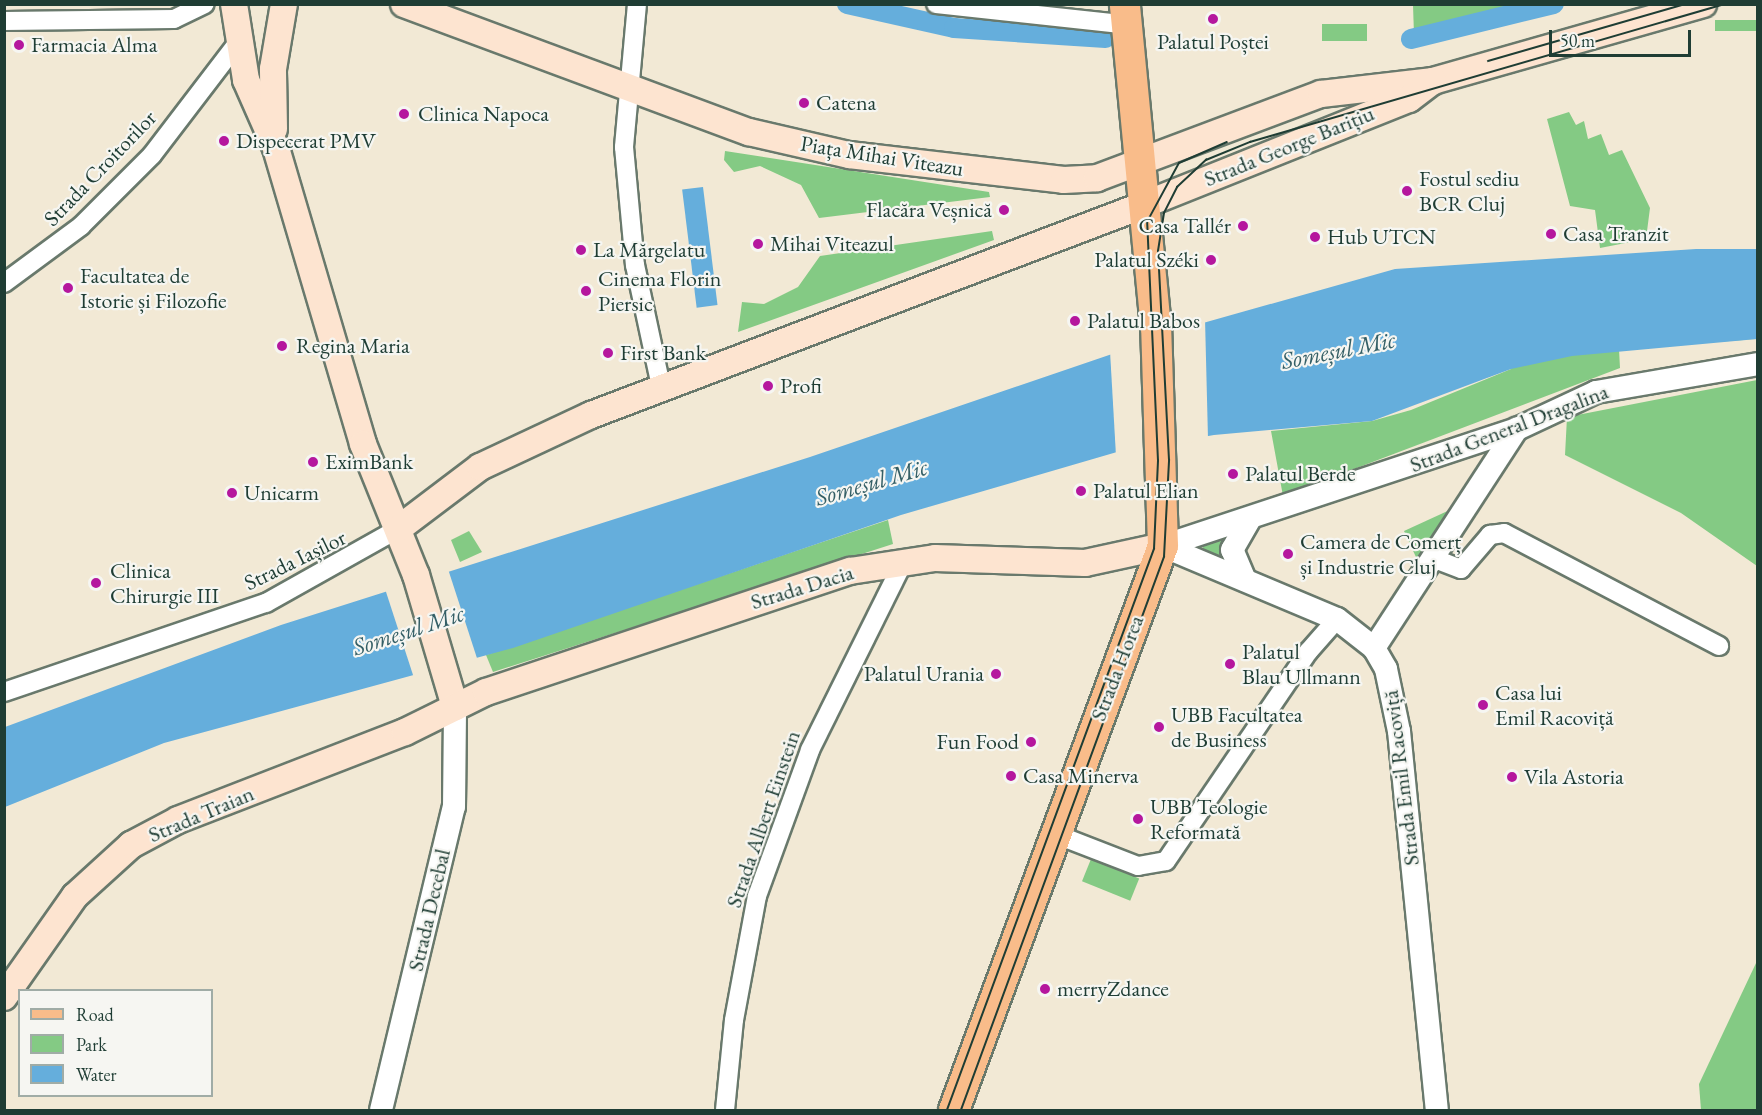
<!DOCTYPE html>
<html>
<head>
<meta charset="utf-8">
<style>
	body { margin:0 }
	#map { position:relative; width:1762px; height:1115px; overflow:hidden; background:#f2e9d5; font-family:"EB Garamond",serif }
	div>[style] { position:absolute }
	[style*='--x'] { left:calc(var(--x)*1px); top:calc(var(--y)*1px); width:calc(var(--w)*1px); rotate:calc(var(--a)*1deg) }
	.green>* { inset:0; background:#84ca84; transform-origin:0 0 }
	.water>* { inset:0; background:#65aedc; transform-origin:0 0 }
	.pier>* { inset:0; background:#f2e9d5; transform-origin:0 0 }
	.canal>* { height:20px; margin:-10px; padding:0 10px; transform-origin:10px; border-radius:10px; background:#65aedc }
	.roads { filter:drop-shadow(2px 0 #69796c) drop-shadow(-2px 0 #69796c) drop-shadow(0 2px #69796c) drop-shadow(0 -2px #69796c) }
	.minor>* { height:18px; margin:-9px; padding:0 9px; transform-origin:9px; border-radius:9px; background:#fff }
	.tertiary>* { height:22px; margin:-11px; padding:0 11px; transform-origin:11px; border-radius:11px; background:#fff }
	.secondary>* { height:26px; margin:-13px; padding:0 13px; transform-origin:13px; border-radius:13px; background:#fde4d0 }
	.primary>* { height:30px; margin:-15px; padding:0 15px; transform-origin:15px; border-radius:15px; background:#f9bc8a }
	.tram>* { height:1.5px; margin:-0.75px; padding:0 0.75px; transform-origin:0.75px; border-radius:0.75px; background:#1f3d34 }
	.dots>* { width:16px; height:16px; translate:-50% -50%; box-sizing:border-box; border:3px solid #f6f6f2; border-radius:50% }
	span { translate:-50% -50%; white-space:nowrap; text-align:center; line-height:1.15; -webkit-text-stroke:4.5px #f6f6f2; paint-order:stroke }
	.poi-label { font-size:22px; color:#1f3d34 }
	.left { translate:0 -50%; text-align:left }
	.right { translate:-100% -50%; text-align:right }
	.street-label { font-size:22px; color:#1f3d34 }
	.water-label { font-size:24px; color:#345f66; font-style:italic }
	.frame { position:absolute; inset:0; border:6px solid #1f3d34; pointer-events:none }
	.legend { position:absolute; left:18px; top:989px; width:195px; height:108px; box-sizing:border-box; background:#f6f6f2; border:2px solid #a0aca6; margin:0; padding:8px 10px; list-style:none; font-size:18px; color:#1f3d34 }
	.legend li { display:flex; align-items:center; gap:12px; height:30px }
	.legend b { width:30px; border:2px solid #a0aca6 }
	.scale { position:absolute; left:1549px; top:30px; width:142px; height:27px; box-sizing:border-box; border:3px solid #1f3d34; border-top:0; padding-left:8px; font-size:18px; line-height:21px; white-space:nowrap; color:#1f3d34; -webkit-text-stroke:4px #f6f6f2; paint-order:stroke }
</style>
</head>
<body>
<div id="map">
	<div class="green">
		<div style="clip-path:polygon(1413px 5px,1413px 4px,1544px 5px,1414px 35px)"></div>
		<div style="left:1757px;top:20px;width:11px;height:42px;rotate:90deg"></div>
		<div style="left:1367px;top:24px;width:17px;height:45px;rotate:90deg"></div>
		<div style="clip-path:polygon(1569px 112px,1576px 125px,1584px 121px,1588px 139px,1601px 134px,1609px 155px,1622px 150px,1650px 208px,1646px 239px,1600px 248px,1595px 210px,1570px 206px,1547px 119px)"></div>
		<div style="clip-path:polygon(725px 151px,989px 192px,990px 197px,819px 218px,801px 185px,760px 166px,734px 172px,724px 160px)"></div>
		<div style="clip-path:polygon(992px 231px,994px 240px,738px 332px,742px 302px,764px 304px,798px 287px,820px 256px)"></div>
		<div style="clip-path:polygon(1757px 339px,1619px 349px,1620px 368px,1283px 496px,1271px 431px,1372px 421px,1411px 410px,1511px 369px,1518px 348px)"></div>
		<div style="clip-path:polygon(1757px 380px,1757px 566px,1681px 513px,1565px 455px,1567px 417px)"></div>
		<div style="clip-path:polygon(1465px 503px,1421px 568px,1404px 531px)"></div>
		<div style="clip-path:polygon(888px 520px,893px 544px,493px 672px,486px 655px)"></div>
		<div style="clip-path:polygon(469px 531px,482px 552px,460px 562px,451px 540px)"></div>
		<div style="clip-path:polygon(1231px 534px,1231px 563px,1202px 551px,1205px 538px)"></div>
		<div style="left:1091px;top:859px;width:52px;height:24px;rotate:22deg"></div>
		<div style="clip-path:polygon(1757px 961px,1757px 1110px,1701px 1110px,1699px 1084px)"></div>
	</div>
	<div class="water">
		<div style="left:703px;top:187px;width:119px;height:21px;rotate:83deg"></div>
		<div style="clip-path:polygon(1696px 249px,1757px 249px,1757px 339px,1572px 356px,1511px 369px,1372px 421px,1214px 435px,1117px 452px,901px 515px,513px 648px,164px 743px,5px 807px,5px 727px,281px 625px,810px 457px,1203px 323px,1395px 269px)"></div>
	</div>
	<div class="pier">
		<div style="clip-path:polygon(1205px 319px,1208px 439px,1116px 456px,1110px 351px)"></div>
		<div style="left:448px;top:569px;width:96px;height:66px;rotate:72deg"></div>
	</div>
	<div class="canal">
		<div style="--x:847;--y:4;--w:110;--a:12.6"></div>
		<div style="--x:954;--y:28;--w:152;--a:3.8"></div>
		<div style="--x:1411;--y:39;--w:147;--a:-13.8"></div>
	</div>
	<div class="roads">
		<div class="minor">
			<div style="--x:637;--y:4;--w:144;--a:95.2"></div>
			<div style="--x:624;--y:147;--w:119;--a:84.7"></div>
			<div style="--x:635;--y:265;--w:124;--a:77.9"></div>
			<div style="--x:936;--y:4;--w:193;--a:6.2"></div>
			<div style="--x:4;--y:21;--w:170;--a:-0.7"></div>
			<div style="--x:174;--y:19;--w:34;--a:-26"></div>
			<div style="--x:4;--y:283;--w:96;--a:-36.5"></div>
			<div style="--x:81;--y:226;--w:100;--a:-45"></div>
			<div style="--x:152;--y:155;--w:140;--a:-52.6"></div>
			<div style="--x:1435;--y:559;--w:28;--a:21"></div>
			<div style="--x:1461;--y:569;--w:45;--a:-49.5"></div>
			<div style="--x:1490;--y:535;--w:14;--a:-8"></div>
			<div style="--x:1504;--y:533;--w:243;--a:27.7"></div>
			<div style="--x:4;--y:692;--w:277;--a:-18.8"></div>
			<div style="--x:266;--y:603;--w:151;--a:-29.3"></div>
			<div style="--x:1055;--y:834;--w:89;--a:21.1"></div>
			<div style="--x:1138;--y:866;--w:28;--a:-10"></div>
			<div style="--x:1166;--y:861;--w:253;--a:-55.8"></div>
			<div style="--x:1308;--y:652;--w:44;--a:-48.7"></div>
			<div style="--x:725;--y:1110;--w:90;--a:-84.3"></div>
			<div style="--x:734;--y:1020;--w:126;--a:-79.5"></div>
			<div style="--x:757;--y:896;--w:155;--a:-70"></div>
			<div style="--x:810;--y:750;--w:211;--a:-63.6"></div>
		</div>
		<div class="tertiary">
			<div style="--x:1163;--y:546;--w:189;--a:22.8"></div>
			<div style="--x:1337;--y:619;--w:47;--a:38.1"></div>
			<div style="--x:1374;--y:648;--w:24;--a:60"></div>
			<div style="--x:1386;--y:669;--w:63;--a:78.2"></div>
			<div style="--x:1399;--y:731;--w:381;--a:84.3"></div>
			<div style="--x:1163;--y:546;--w:373;--a:-18.3"></div>
			<div style="--x:1517;--y:429;--w:87;--a:-25.1"></div>
			<div style="--x:1596;--y:392;--w:164;--a:-9.8"></div>
			<div style="--x:1245;--y:580;--w:33;--a:-113"></div>
			<div style="--x:1232;--y:550;--w:36;--a:-60"></div>
			<div style="--x:1374;--y:648;--w:262;--a:-56.9"></div>
			<div style="--x:381;--y:1110;--w:312;--a:-76.5"></div>
			<div style="--x:454;--y:807;--w:100;--a:-89.4"></div>
		</div>
		<div class="secondary">
			<div style="--x:234;--y:4;--w:77;--a:81"></div>
			<div style="--x:246;--y:80;--w:74;--a:66.2"></div>
			<div style="--x:276;--y:148;--w:309;--a:73.6"></div>
			<div style="--x:363;--y:444;--w:141;--a:68"></div>
			<div style="--x:416;--y:575;--w:138;--a:73.5"></div>
			<div style="--x:404;--y:4;--w:368;--a:20.4"></div>
			<div style="--x:749;--y:132;--w:103;--a:13"></div>
			<div style="--x:849;--y:155;--w:216;--a:6.6"></div>
			<div style="--x:1064;--y:180;--w:33;--a:-3"></div>
			<div style="--x:1097;--y:178;--w:239;--a:-20.6"></div>
			<div style="--x:1321;--y:94;--w:113;--a:-6.6"></div>
			<div style="--x:1433;--y:81;--w:281;--a:-15.9"></div>
			<div style="--x:274;--y:129;--w:60;--a:-91"></div>
			<div style="--x:273;--y:69;--w:66;--a:-80.4"></div>
			<div style="--x:398;--y:529;--w:103;--a:-37.1"></div>
			<div style="--x:480;--y:467;--w:123;--a:-25.1"></div>
			<div style="--x:591;--y:415;--w:588;--a:-20.81"></div>
			<div style="--x:1141;--y:206;--w:289;--a:-21.8"></div>
			<div style="--x:1409;--y:99;--w:30;--a:-37"></div>
			<div style="--x:4;--y:997;--w:123;--a:-54.9"></div>
			<div style="--x:75;--y:896;--w:76;--a:-42.3"></div>
			<div style="--x:131;--y:845;--w:53;--a:-28"></div>
			<div style="--x:178;--y:820;--w:243;--a:-21.2"></div>
			<div style="--x:405;--y:732;--w:90;--a:-26.3"></div>
			<div style="--x:486;--y:692;--w:384;--a:-18.4"></div>
			<div style="--x:850;--y:571;--w:86;--a:-8.7"></div>
			<div style="--x:935;--y:558;--w:150;--a:1.9"></div>
			<div style="--x:1085;--y:563;--w:80;--a:-12.3"></div>
		</div>
		<div class="primary">
			<div style="--x:954;--y:1110;--w:601;--a:-69.67"></div>
			<div style="--x:1163;--y:546;--w:218;--a:-91.8"></div>
			<div style="--x:1156;--y:328;--w:325;--a:-95.5"></div>
		</div>
	</div>
	<div class="tram">
		<div style="--x:1488;--y:61;--w:206;--a:-16.1"></div>
		<div style="--x:947;--y:1110;--w:598;--a:-69.75"></div>
		<div style="--x:1154;--y:549;--w:88;--a:-87.4"></div>
		<div style="--x:1158;--y:461;--w:239;--a:-92.6"></div>
		<div style="--x:1147;--y:222;--w:67;--a:-61.5"></div>
		<div style="--x:1179;--y:163;--w:52;--a:-23.6"></div>
		<div style="--x:961;--y:1110;--w:589;--a:-69.84"></div>
		<div style="--x:1164;--y:557;--w:97;--a:-87"></div>
		<div style="--x:1169;--y:460;--w:209;--a:-93"></div>
		<div style="--x:1158;--y:251;--w:38;--a:-81"></div>
		<div style="--x:1164;--y:213;--w:29;--a:-63"></div>
		<div style="--x:1177;--y:187;--w:40;--a:-43"></div>
		<div style="--x:1206;--y:160;--w:48;--a:-22.2"></div>
		<div style="--x:1250;--y:142;--w:494;--a:-16.2"></div>
	</div>
	<div class="dots">
		<div style="left:1213px;top:19px;background:#b5179e"></div>
		<div style="left:19px;top:45px;background:#b5179e"></div>
		<div style="left:804px;top:103px;background:#b5179e"></div>
		<div style="left:404px;top:114px;background:#b5179e"></div>
		<div style="left:224px;top:141px;background:#b5179e"></div>
		<div style="left:1407px;top:191px;background:#b5179e"></div>
		<div style="left:1004px;top:210px;background:#b5179e"></div>
		<div style="left:1243px;top:226px;background:#b5179e"></div>
		<div style="left:1551px;top:234px;background:#b5179e"></div>
		<div style="left:1315px;top:237px;background:#b5179e"></div>
		<div style="left:758px;top:244px;background:#b5179e"></div>
		<div style="left:581px;top:250px;background:#b5179e"></div>
		<div style="left:1211px;top:260px;background:#b5179e"></div>
		<div style="left:68px;top:288px;background:#b5179e"></div>
		<div style="left:586px;top:291px;background:#b5179e"></div>
		<div style="left:1075px;top:321px;background:#b5179e"></div>
		<div style="left:282px;top:346px;background:#b5179e"></div>
		<div style="left:608px;top:353px;background:#b5179e"></div>
		<div style="left:768px;top:386px;background:#b5179e"></div>
		<div style="left:313px;top:462px;background:#b5179e"></div>
		<div style="left:1233px;top:474px;background:#b5179e"></div>
		<div style="left:1081px;top:491px;background:#b5179e"></div>
		<div style="left:232px;top:493px;background:#b5179e"></div>
		<div style="left:1288px;top:554px;background:#b5179e"></div>
		<div style="left:96px;top:583px;background:#b5179e"></div>
		<div style="left:1230px;top:664px;background:#b5179e"></div>
		<div style="left:996px;top:674px;background:#b5179e"></div>
		<div style="left:1483px;top:705px;background:#b5179e"></div>
		<div style="left:1159px;top:727px;background:#b5179e"></div>
		<div style="left:1031px;top:742px;background:#b5179e"></div>
		<div style="left:1011px;top:776px;background:#b5179e"></div>
		<div style="left:1512px;top:777px;background:#b5179e"></div>
		<div style="left:1138px;top:819px;background:#b5179e"></div>
		<div style="left:1045px;top:989px;background:#b5179e"></div>
	</div>
	<div class="poi-label">
		<span style="left:1213px;top:42px">Palatul Poștei</span>
		<span class="left" style="left:31px;top:45px">Farmacia Alma</span>
		<span class="left" style="left:816px;top:103px">Catena</span>
		<span class="left" style="left:418px;top:114px">Clinica Napoca</span>
		<span class="left" style="left:236px;top:141px">Dispecerat PMV</span>
		<span class="left" style="left:1419px;top:191px">Fostul sediu<br>BCR Cluj</span>
		<span class="right" style="left:992px;top:210px">Flacăra Veșnică</span>
		<span class="right" style="left:1231px;top:226px">Casa Tallér</span>
		<span class="left" style="left:1563px;top:234px">Casa Tranzit</span>
		<span class="left" style="left:1327px;top:237px">Hub UTCN</span>
		<span class="left" style="left:770px;top:244px">Mihai Viteazul</span>
		<span class="left" style="left:593px;top:250px">La Mărgelatu</span>
		<span class="right" style="left:1199px;top:260px">Palatul Széki</span>
		<span class="left" style="left:80px;top:288px">Facultatea de<br>Istorie și Filozofie</span>
		<span class="left" style="left:598px;top:291px">Cinema Florin<br>Piersic</span>
		<span class="left" style="left:1087px;top:321px">Palatul Babos</span>
		<span class="left" style="left:296px;top:346px">Regina Maria</span>
		<span class="left" style="left:620px;top:353px">First Bank</span>
		<span class="left" style="left:780px;top:386px">Profi</span>
		<span class="left" style="left:325px;top:462px">EximBank</span>
		<span class="left" style="left:1245px;top:474px">Palatul Berde</span>
		<span class="left" style="left:1093px;top:491px">Palatul Elian</span>
		<span class="left" style="left:244px;top:493px">Unicarm</span>
		<span class="left" style="left:1300px;top:554px">Camera de Comerț<br>și Industrie Cluj</span>
		<span class="left" style="left:110px;top:583px">Clinica<br>Chirurgie III</span>
		<span class="left" style="left:1242px;top:664px">Palatul<br>Blau Ullmann</span>
		<span class="right" style="left:984px;top:674px">Palatul Urania</span>
		<span class="left" style="left:1495px;top:705px">Casa lui<br>Emil Racoviță</span>
		<span class="left" style="left:1171px;top:727px">UBB Facultatea<br>de Business</span>
		<span class="right" style="left:1019px;top:742px">Fun Food</span>
		<span class="left" style="left:1023px;top:776px">Casa Minerva</span>
		<span class="left" style="left:1524px;top:777px">Vila Astoria</span>
		<span class="left" style="left:1150px;top:819px">UBB Teologie<br>Reformată</span>
		<span class="left" style="left:1057px;top:989px">merryZdance</span>
	</div>
	<div class="street-label">
		<span style="left:1289px;top:146px;rotate:-22deg">Strada George Barițiu</span>
		<span style="left:882px;top:156px;rotate:9deg">Piața Mihai Viteazu</span>
		<span style="left:100px;top:168px;rotate:-46deg">Strada Croitorilor</span>
		<span style="left:1509px;top:428px;rotate:-21deg">Strada General Dragalina</span>
		<span style="left:295px;top:560px;rotate:-26deg">Strada Iașilor</span>
		<span style="left:802px;top:587px;rotate:-17deg">Strada Dacia</span>
		<span style="left:1117px;top:668px;rotate:-69deg">Strada Horea</span>
		<span style="left:1401px;top:778px;rotate:-97deg">Strada Emil Racoviță</span>
		<span style="left:201px;top:814px;rotate:-23deg">Strada Traian</span>
		<span style="left:763px;top:819px;rotate:-71deg">Strada Albert Einstein</span>
		<span style="left:429px;top:910px;rotate:-77deg">Strada Decebal</span>
	</div>
	<div class="water-label">
		<span style="left:1338px;top:350px;rotate:-11deg">Someșul Mic</span>
		<span style="left:871px;top:482px;rotate:-16deg">Someșul Mic</span>
		<span style="left:408px;top:630px;rotate:-18deg">Someșul Mic</span>
	</div>
	<div class="frame"></div>
	<ul class="legend">
	<li><b style="height:8px;background:#f9bc8a"></b>Road</li>
	<li><b style="height:16px;background:#84ca84"></b>Park</li>
	<li><b style="height:16px;background:#65aedc"></b>Water</li>
	</ul>
	<div class="scale">50 m</div>
</div>
</body>
</html>
